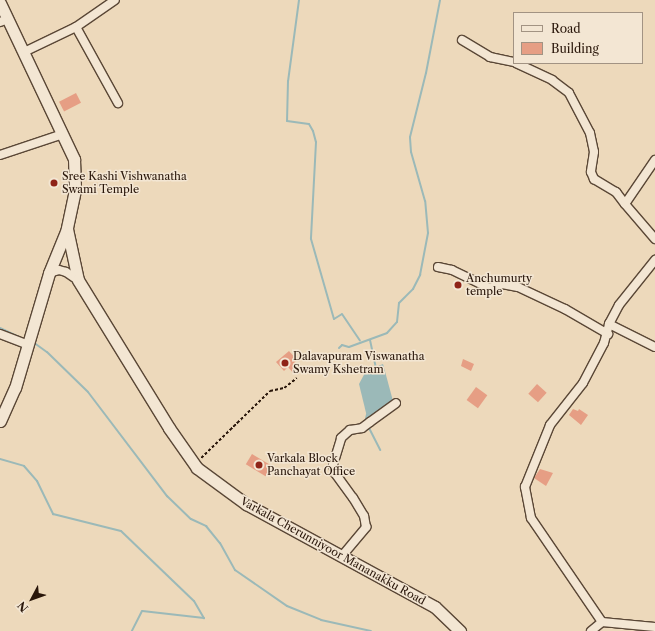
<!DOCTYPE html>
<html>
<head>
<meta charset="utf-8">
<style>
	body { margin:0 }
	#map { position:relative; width:655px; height:631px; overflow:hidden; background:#edd9bb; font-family:"Libre Caslon Text",serif }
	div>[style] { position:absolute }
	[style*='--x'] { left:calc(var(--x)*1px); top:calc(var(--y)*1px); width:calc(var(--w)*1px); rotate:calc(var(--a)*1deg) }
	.water>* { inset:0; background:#9bb9b8 }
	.stream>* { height:2px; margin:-1px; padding:0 1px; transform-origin:1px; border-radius:1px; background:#9bb9b8 }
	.building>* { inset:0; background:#e69e84; transform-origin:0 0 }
	.path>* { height:1.5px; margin-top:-0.75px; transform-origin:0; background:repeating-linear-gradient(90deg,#29160a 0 3px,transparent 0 5px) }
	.roads { filter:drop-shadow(1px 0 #5a4736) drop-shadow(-1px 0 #5a4736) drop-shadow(0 1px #5a4736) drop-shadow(0 -1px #5a4736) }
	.minor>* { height:8px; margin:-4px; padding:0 4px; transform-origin:4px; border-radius:4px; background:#f3e6d3 }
	.secondary>* { height:11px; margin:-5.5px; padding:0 5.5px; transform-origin:5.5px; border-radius:5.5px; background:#f3e6d3 }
	.dots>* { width:11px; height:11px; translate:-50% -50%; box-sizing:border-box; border:2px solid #f3e6d3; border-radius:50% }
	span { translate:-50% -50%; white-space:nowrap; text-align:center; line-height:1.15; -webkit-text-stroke:3px #f3e6d3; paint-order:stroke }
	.poi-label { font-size:11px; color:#29160a }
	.left { translate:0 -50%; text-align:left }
	.street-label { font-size:11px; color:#29160a }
	.legend { position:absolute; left:513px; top:12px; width:130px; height:52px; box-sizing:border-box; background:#f3e6d3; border:1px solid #a29383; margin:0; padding:5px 7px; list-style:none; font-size:12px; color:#29160a }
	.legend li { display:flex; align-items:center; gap:8px; height:20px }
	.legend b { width:20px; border:1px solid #a29383 }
	.north { position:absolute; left:12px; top:579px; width:40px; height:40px; -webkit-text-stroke:3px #f3e6d3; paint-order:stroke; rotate:229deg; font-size:11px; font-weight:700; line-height:16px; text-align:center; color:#29160a }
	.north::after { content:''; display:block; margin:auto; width:14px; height:18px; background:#29160a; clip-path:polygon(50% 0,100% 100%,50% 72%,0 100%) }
</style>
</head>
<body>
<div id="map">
	<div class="water">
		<div style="clip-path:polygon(383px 364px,393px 401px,368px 421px,359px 384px,366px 371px)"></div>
	</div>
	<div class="stream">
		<div style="--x:299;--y:0;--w:82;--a:97.7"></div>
		<div style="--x:288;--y:81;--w:40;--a:91.4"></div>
		<div style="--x:287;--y:121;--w:22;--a:8"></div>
		<div style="--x:309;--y:124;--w:8;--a:60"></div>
		<div style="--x:313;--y:131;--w:11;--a:75"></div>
		<div style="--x:316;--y:142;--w:97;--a:93"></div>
		<div style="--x:311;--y:239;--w:83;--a:74"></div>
		<div style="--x:334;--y:319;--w:9;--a:-32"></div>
		<div style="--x:342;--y:314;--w:32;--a:56"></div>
		<div style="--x:0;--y:328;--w:21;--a:25"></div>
		<div style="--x:370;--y:340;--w:29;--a:78"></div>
		<div style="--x:33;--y:342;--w:17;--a:36"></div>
		<div style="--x:47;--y:352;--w:57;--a:44.3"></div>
		<div style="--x:88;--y:392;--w:131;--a:52.8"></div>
		<div style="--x:167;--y:496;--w:33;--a:44"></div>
		<div style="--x:191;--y:519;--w:17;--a:25"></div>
		<div style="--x:206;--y:526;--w:22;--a:51"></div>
		<div style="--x:220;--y:543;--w:31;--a:61"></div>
		<div style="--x:235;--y:570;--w:63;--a:34.7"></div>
		<div style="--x:287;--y:606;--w:37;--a:22"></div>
		<div style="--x:321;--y:620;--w:51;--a:12.4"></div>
		<div style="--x:339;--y:348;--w:4;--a:-45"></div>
		<div style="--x:342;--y:345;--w:7;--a:16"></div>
		<div style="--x:349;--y:347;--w:40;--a:-20.2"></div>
		<div style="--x:387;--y:333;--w:15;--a:-48"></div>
		<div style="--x:397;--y:322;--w:19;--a:-84"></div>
		<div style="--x:399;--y:303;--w:20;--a:-45"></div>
		<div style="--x:413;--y:289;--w:16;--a:-63"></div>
		<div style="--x:420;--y:275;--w:43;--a:-79.2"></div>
		<div style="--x:428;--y:233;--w:32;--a:-95"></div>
		<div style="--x:425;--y:201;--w:51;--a:-105.9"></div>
		<div style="--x:411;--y:152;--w:15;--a:-94"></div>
		<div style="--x:410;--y:137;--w:66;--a:-76"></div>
		<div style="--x:426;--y:73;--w:74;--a:-79.1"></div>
		<div style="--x:365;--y:423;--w:9;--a:-77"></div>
		<div style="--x:368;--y:426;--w:27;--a:63"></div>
		<div style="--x:0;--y:459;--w:25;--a:16"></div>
		<div style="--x:24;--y:466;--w:20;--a:49"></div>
		<div style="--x:37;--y:481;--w:37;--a:64"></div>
		<div style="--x:53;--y:514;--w:70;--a:14"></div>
		<div style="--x:121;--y:531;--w:101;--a:43.8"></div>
		<div style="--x:194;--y:601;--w:20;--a:60"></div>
		<div style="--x:204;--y:618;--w:62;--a:-173.6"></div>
		<div style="--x:142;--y:611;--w:22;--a:117"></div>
	</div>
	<div class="building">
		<div style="left:76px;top:93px;width:11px;height:19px;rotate:63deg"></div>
		<div style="clip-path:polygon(289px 351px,297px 360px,293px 364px,299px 371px,294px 374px,288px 367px,284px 371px,276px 362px)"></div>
		<div style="clip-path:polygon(463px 359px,474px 364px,471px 371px,461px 366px)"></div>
		<div style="left:537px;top:384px;width:13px;height:13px;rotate:42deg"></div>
		<div style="left:476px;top:387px;width:14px;height:16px;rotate:36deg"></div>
		<div style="clip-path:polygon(573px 409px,578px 411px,579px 409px,588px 415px,581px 425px,569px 415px)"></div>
		<div style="left:252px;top:454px;width:23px;height:12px;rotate:31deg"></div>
		<div style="clip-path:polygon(540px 469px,553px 473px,546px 486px,534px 478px)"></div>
	</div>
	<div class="path">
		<div style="--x:201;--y:458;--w:96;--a:-44.2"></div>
		<div style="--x:270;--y:391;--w:14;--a:-12"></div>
		<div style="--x:284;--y:388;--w:16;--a:-38"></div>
	</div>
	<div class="roads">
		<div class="minor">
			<div style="--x:0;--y:22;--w:9;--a:-21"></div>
			<div style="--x:76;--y:27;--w:87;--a:61.1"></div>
			<div style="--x:462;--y:40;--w:33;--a:31"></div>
			<div style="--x:490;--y:57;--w:25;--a:12"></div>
			<div style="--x:24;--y:52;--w:58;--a:-25.7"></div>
			<div style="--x:76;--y:27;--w:47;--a:-34.7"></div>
			<div style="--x:516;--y:63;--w:40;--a:25"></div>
			<div style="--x:552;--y:80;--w:21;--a:37"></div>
			<div style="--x:569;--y:93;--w:45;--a:62.3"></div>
			<div style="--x:590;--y:133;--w:19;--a:78"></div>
			<div style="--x:594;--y:152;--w:20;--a:99"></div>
			<div style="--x:591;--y:172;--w:8;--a:67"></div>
			<div style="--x:594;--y:179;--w:26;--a:31"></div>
			<div style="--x:616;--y:192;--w:15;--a:53"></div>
			<div style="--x:0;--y:155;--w:66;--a:-18.4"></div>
			<div style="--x:655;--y:160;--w:53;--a:124.3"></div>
			<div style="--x:625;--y:204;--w:46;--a:49.4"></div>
			<div style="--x:438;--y:267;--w:14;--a:12"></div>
			<div style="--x:452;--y:270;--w:41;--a:25.9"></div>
			<div style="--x:489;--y:288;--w:14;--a:-17"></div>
			<div style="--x:502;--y:284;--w:16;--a:11"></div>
			<div style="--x:518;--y:287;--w:52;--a:25.1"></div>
			<div style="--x:565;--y:309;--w:50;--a:30.2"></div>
			<div style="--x:49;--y:273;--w:10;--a:-17"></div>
			<div style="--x:59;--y:270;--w:7;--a:16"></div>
			<div style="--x:66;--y:272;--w:14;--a:34"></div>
			<div style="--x:609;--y:324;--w:51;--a:26.6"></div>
			<div style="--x:0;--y:334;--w:30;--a:21"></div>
			<div style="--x:342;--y:556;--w:38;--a:-50"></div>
			<div style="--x:366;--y:527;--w:11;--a:-100"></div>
			<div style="--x:364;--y:516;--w:21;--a:-121"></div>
			<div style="--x:353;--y:498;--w:31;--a:-126"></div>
			<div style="--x:335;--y:473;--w:8;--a:-104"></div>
			<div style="--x:333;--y:465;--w:28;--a:-73"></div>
			<div style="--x:341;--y:438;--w:12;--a:-42"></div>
			<div style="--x:350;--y:430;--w:12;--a:-9"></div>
			<div style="--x:362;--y:428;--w:10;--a:-37"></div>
			<div style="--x:370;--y:422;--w:32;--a:-36"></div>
			<div style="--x:602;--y:622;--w:53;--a:5.4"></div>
			<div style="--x:591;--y:631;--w:14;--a:-39"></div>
			<div style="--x:602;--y:622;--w:126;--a:-124.3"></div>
			<div style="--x:531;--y:518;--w:32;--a:-101"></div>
			<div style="--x:525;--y:487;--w:67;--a:-68"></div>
			<div style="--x:550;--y:425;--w:53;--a:-51.8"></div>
			<div style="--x:583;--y:383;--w:45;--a:-62.3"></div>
			<div style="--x:604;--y:343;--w:20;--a:-75"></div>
			<div style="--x:609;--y:324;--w:21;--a:-62"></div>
			<div style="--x:619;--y:305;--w:58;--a:-51.3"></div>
		</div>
		<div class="secondary">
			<div style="--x:0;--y:3;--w:173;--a:64.6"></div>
			<div style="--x:74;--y:159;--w:31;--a:88"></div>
			<div style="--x:75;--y:190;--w:40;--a:102"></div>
			<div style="--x:67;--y:229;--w:52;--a:77.8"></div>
			<div style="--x:78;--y:280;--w:174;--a:58.4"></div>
			<div style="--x:169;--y:428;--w:49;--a:55"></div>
			<div style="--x:197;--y:468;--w:61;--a:36.3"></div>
			<div style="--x:246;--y:504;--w:215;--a:28.6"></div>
			<div style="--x:435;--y:607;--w:35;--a:44"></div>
			<div style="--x:0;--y:421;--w:36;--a:-66"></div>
			<div style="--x:15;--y:388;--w:120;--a:-73.5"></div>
			<div style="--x:49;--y:273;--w:48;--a:-67.8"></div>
		</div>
	</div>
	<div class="dots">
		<div style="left:54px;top:183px;background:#8f2418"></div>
		<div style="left:458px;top:285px;background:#8f2418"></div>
		<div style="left:285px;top:363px;background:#8f2418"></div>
		<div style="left:259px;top:465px;background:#8f2418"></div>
	</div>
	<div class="poi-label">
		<span class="left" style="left:62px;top:183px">Sree Kashi Vishwanatha<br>Swami Temple</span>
		<span class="left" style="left:466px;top:285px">Anchumurty<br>temple</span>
		<span class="left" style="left:293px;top:363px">Dalavapuram Viswanatha<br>Swamy Kshetram</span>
		<span class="left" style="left:267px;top:465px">Varkala Block<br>Panchayat Office</span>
	</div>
	<div class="street-label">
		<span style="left:333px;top:551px;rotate:29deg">Varkala Cherunniyoor Mananakku Road</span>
	</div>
	<ul class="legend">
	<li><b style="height:5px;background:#f3e6d3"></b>Road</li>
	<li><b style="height:11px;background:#e69e84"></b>Building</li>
	</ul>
	<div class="north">N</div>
</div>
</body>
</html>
